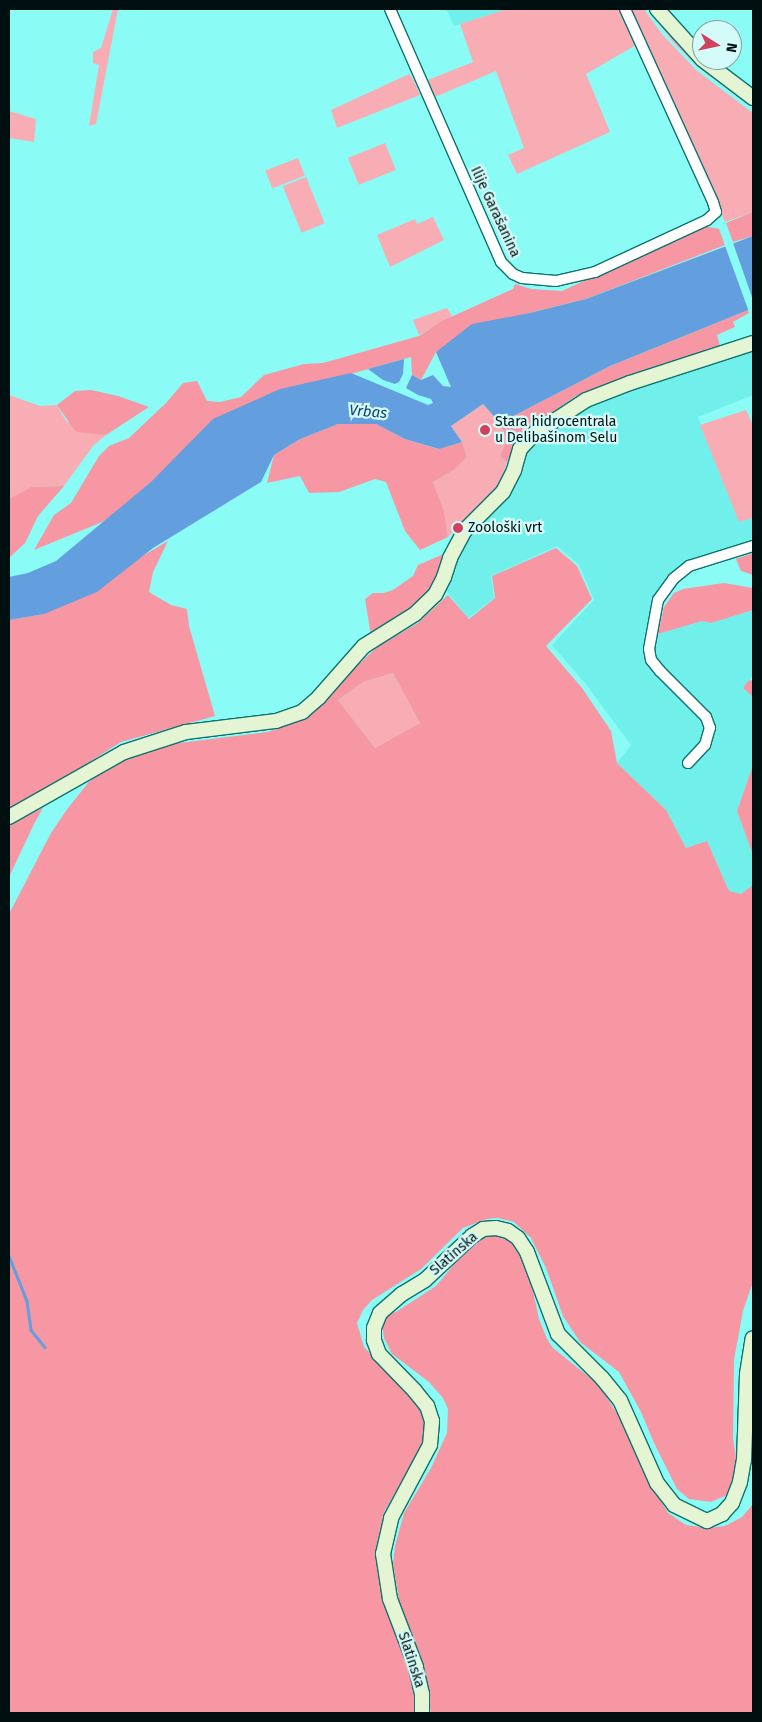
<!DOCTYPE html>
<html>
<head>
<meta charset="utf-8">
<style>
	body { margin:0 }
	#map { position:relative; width:762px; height:1722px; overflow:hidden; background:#8bfbf6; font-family:"Fira Sans",sans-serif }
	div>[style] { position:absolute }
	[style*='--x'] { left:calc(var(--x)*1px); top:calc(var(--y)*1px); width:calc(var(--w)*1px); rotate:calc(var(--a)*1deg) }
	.built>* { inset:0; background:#71f0eb }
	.green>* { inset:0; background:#f8adb5; transform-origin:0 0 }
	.forest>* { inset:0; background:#f697a3 }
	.water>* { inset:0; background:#639edf }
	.pier>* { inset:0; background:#8bfbf6 }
	.stream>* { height:2.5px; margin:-1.25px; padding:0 1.25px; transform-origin:1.25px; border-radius:1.25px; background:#639edf }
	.roads { filter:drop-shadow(1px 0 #0e726f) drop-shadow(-1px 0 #0e726f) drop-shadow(0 1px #0e726f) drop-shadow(0 -1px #0e726f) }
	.street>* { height:10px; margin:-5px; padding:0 5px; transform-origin:5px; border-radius:5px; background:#fff }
	.secondary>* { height:14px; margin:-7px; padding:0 7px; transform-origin:7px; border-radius:7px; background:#e3f5d3 }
	.dots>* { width:14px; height:14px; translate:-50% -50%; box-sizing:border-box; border:2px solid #d3fbf9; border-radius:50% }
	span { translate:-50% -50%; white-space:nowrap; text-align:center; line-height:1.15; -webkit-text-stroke:4.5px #d3fbf9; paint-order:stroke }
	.street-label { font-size:14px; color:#000f0f }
	.poi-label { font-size:14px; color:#000f0f }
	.left { translate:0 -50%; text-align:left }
	.water-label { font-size:15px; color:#143d67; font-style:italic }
	.frame { position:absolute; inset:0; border:10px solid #000f0f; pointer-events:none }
	.north { position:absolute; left:692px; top:20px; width:50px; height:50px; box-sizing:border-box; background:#d3fbf9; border:1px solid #7f9d9b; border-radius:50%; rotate:100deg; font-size:14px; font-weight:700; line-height:20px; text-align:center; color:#000f0f }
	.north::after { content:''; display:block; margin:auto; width:18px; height:22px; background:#d0405f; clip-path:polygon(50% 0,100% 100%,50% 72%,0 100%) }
</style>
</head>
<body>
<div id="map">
	<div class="built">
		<div style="clip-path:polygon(446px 9px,507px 9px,454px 26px)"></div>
		<div style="clip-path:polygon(753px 343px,753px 395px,698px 417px,739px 521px,753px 518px,753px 546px,689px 566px,668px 586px,651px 636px,702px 621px,711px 623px,753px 610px,753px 675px,743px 688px,753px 697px,753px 765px,737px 811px,753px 855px,753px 885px,741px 894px,729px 891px,707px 841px,686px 848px,666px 810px,617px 763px,631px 745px,585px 683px,552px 645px,594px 600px,579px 565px,557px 546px,491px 576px,494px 598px,468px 618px,441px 584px,456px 542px,498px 503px,520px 449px,586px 400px)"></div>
	</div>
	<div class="green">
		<div style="clip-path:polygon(113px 9px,118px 9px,96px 124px,89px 126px,99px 65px,93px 63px,93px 52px,101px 48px)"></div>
		<div style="clip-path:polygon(507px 9px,621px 9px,636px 45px,586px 74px,610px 132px,517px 174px,508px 155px,524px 148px,496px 71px,435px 97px,428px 80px,473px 62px,460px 24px)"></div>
		<div style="clip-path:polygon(628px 9px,644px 9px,662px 34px,696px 70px,753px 113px,753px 212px,725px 222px)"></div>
		<div style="clip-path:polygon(648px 9px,653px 9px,753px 103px,753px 108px,699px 68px,673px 42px)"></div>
		<div style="clip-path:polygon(409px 74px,413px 79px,420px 95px,337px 128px,331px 110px)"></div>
		<div style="clip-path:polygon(9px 111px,36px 119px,34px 142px,9px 138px)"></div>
		<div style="left:385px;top:143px;width:29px;height:40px;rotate:68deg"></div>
		<div style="left:298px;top:158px;width:19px;height:35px;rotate:69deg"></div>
		<div style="left:306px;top:177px;width:50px;height:25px;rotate:68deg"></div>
		<div style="clip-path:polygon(433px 217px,444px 240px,390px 267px,377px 235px,415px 219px,417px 224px)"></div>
		<div style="clip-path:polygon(447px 308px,452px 316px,419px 335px,413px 320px)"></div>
		<div style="clip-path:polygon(9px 395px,40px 406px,57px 405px,66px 421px,106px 435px,93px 446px,64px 486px,31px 487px,9px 499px)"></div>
		<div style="clip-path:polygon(483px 404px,500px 423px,507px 440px,500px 456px,507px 462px,500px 485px,448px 537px,444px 511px,433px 482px,454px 470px,467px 457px,462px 442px,451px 426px)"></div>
		<div style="clip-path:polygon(746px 410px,753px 425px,753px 518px,739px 522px,700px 425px)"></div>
		<div style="clip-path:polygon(393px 673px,420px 723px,375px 748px,338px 700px,363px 682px)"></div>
	</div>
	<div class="forest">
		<div style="clip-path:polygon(753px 212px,753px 236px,733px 242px,726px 223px)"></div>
		<div style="clip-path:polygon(704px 226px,719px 229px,725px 245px,586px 299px,530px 313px,436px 352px,421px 380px,412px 375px,411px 357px,340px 377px,152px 482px,107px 520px,34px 550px,54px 515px,71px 503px,99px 456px,109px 446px,129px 438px,166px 403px,183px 383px,197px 381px,207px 401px,220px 402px,241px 397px,264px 375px,304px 364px,323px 363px,419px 336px,442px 321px,513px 289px,515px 284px,531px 289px,562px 291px)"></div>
		<div style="clip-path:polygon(748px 310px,749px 313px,733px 322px,735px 327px,717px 335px,720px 346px,576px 396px,532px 426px,516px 441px,507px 462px,500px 456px,507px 440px,500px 423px,610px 366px)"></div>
		<div style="clip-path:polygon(91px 390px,118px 396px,149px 407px,106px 435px,76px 432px,57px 405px,75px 391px)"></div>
		<div style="clip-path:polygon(338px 424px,376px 424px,405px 439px,438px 449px,462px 442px,467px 457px,454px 470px,433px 482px,444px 511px,448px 537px,420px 550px,405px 531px,386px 482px,375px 479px,339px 492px,309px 493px,300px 476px,267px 483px,274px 455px,300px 439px)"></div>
		<div style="clip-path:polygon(64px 486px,38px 516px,25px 543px,9px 558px,9px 499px,31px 487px)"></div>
		<div style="clip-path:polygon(168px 541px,153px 572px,149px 592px,171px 605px,187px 609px,189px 626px,215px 716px,121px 742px,25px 803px,9px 808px,9px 620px,44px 614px)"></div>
		<div style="clip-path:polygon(evenodd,556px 548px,577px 566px,592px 599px,546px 646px,582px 688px,611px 731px,617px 763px,666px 810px,686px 848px,707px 841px,729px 891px,741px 894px,753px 885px,753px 1282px,743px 1311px,734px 1360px,733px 1439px,736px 1457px,732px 1485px,727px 1495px,711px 1502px,689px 1499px,677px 1489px,654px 1443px,641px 1412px,619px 1372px,580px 1342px,563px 1316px,546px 1268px,531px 1238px,514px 1222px,498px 1218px,487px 1219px,463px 1228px,421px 1269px,372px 1300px,363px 1310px,357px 1323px,364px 1347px,425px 1413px,426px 1435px,422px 1447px,384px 1512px,376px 1548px,380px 1588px,411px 1669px,416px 1713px,9px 1713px,9px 914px,51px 833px,68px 808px,88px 783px,119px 758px,155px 746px,268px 732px,293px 723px,306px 715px,377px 647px,418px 623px,448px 595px,469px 619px,495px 598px,492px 576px,556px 548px,393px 673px,420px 723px,375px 748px,338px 700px,363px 682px,393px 673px)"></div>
		<div style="clip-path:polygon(753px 553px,753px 575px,741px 571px,736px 559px)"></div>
		<div style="clip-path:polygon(444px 554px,436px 582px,429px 594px,371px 636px,365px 599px,373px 593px,384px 593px,393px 590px,413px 576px,418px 565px)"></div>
		<div style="clip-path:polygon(724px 583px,753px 588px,753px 610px,711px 623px,702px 621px,658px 634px,664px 607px,674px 593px,683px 589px)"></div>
		<div style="clip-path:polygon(749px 680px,753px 681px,753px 697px,743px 688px)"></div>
		<div style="clip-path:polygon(753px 765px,753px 855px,737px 811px)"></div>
		<div style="clip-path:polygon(43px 808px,34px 824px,9px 877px,9px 824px)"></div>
		<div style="clip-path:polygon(495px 1232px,509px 1237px,526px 1260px,539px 1319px,547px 1339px,553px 1348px,599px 1385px,618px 1415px,644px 1472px,668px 1513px,686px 1525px,707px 1528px,725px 1526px,742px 1517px,753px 1504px,753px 1713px,431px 1713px,426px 1684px,400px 1605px,393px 1564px,395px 1546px,404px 1513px,431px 1468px,447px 1433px,448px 1409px,443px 1398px,429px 1382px,392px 1354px,384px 1338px,382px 1326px,388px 1314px,396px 1312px,436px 1286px,462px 1255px,480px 1238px)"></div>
	</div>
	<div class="water">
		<div style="clip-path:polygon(753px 236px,753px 308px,610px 366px,500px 423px,483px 404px,451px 426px,462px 442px,439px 449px,405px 439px,376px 424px,338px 424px,300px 439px,274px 455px,261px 482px,153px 548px,97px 592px,44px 614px,9px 620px,9px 577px,28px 573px,56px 561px,151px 482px,213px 419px,280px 389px,351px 373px,428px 405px,433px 403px,431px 399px,418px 395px,406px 388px,412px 375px,421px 380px,433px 375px,443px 386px,451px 387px,436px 352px,472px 324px,530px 313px,586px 299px)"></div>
		<div style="clip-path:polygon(404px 359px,403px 374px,399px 382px,395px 384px,383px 380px,368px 369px)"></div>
	</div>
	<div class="pier">
		<div style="clip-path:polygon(732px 240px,753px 300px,753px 311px,749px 312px,724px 243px)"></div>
	</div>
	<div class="stream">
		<div style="--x:9;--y:1256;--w:48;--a:68.2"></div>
		<div style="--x:27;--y:1301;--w:29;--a:82"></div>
		<div style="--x:31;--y:1330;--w:22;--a:51"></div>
	</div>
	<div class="roads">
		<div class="street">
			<div style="--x:390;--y:9;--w:276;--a:66.3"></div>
			<div style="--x:501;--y:262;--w:17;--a:45"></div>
			<div style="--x:513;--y:274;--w:10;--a:24"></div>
			<div style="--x:522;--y:278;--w:34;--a:5"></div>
			<div style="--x:556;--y:281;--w:40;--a:-13"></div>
			<div style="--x:595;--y:272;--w:123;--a:-24.9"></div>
			<div style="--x:707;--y:220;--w:12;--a:-42"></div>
			<div style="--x:716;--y:212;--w:10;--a:-107"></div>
			<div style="--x:713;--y:202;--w:212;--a:-114.5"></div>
			<div style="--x:688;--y:763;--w:25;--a:-47"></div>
			<div style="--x:705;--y:745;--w:18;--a:-74"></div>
			<div style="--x:710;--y:728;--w:12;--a:-110"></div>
			<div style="--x:706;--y:717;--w:65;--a:-135"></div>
			<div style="--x:660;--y:671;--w:14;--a:-129"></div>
			<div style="--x:651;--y:660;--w:11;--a:-100"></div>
			<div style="--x:649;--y:649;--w:50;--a:-79.6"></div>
			<div style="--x:658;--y:600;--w:26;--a:-54"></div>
			<div style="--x:673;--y:579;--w:21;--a:-39"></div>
			<div style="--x:689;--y:566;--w:67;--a:-17.4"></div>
		</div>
		<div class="secondary">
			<div style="--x:657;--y:9;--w:67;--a:48"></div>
			<div style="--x:703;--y:60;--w:63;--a:37.2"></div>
			<div style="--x:9;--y:817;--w:132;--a:-29.5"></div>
			<div style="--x:124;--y:752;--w:65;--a:-17.9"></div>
			<div style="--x:186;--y:732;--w:91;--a:-7"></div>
			<div style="--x:276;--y:721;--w:28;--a:-19"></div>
			<div style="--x:302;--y:712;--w:23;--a:-41"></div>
			<div style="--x:319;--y:697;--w:68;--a:-48.6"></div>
			<div style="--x:364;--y:646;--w:60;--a:-32.1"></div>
			<div style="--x:415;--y:614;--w:28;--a:-44"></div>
			<div style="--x:435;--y:595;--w:20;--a:-63"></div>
			<div style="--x:444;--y:577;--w:20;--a:-72"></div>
			<div style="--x:450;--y:558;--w:32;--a:-62"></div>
			<div style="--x:465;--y:530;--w:54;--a:-45"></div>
			<div style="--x:503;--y:492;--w:25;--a:-63"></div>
			<div style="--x:514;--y:470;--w:22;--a:-74"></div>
			<div style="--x:520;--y:449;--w:21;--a:-47"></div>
			<div style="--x:534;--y:434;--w:62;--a:-33.2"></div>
			<div style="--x:586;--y:400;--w:47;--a:-21.1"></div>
			<div style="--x:630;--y:383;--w:129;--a:-18"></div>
			<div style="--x:422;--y:1713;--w:19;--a:-90"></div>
			<div style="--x:422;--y:1694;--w:28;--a:-103"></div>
			<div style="--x:416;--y:1667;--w:73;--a:-110.9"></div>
			<div style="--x:390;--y:1599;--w:46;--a:-98.8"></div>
			<div style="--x:383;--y:1554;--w:37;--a:-77"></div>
			<div style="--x:391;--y:1518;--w:83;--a:-61.9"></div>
			<div style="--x:430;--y:1445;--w:24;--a:-85"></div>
			<div style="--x:432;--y:1421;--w:16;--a:-108"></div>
			<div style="--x:427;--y:1406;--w:19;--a:-129"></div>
			<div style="--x:415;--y:1391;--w:52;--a:-134.2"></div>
			<div style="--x:379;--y:1354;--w:15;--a:-110"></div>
			<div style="--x:374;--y:1340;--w:12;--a:-90"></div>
			<div style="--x:374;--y:1328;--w:16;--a:-68"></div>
			<div style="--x:380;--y:1313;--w:29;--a:-41"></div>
			<div style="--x:402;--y:1294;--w:27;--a:-31"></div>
			<div style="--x:425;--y:1280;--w:64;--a:-43.1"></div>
			<div style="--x:472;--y:1236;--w:13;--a:-32"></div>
			<div style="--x:483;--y:1229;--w:13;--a:-4"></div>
			<div style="--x:496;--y:1228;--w:12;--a:14"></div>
			<div style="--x:508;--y:1231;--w:12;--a:35"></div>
			<div style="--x:518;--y:1238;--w:17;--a:57"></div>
			<div style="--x:527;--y:1252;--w:88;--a:69.3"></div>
			<div style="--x:558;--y:1334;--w:62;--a:45"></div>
			<div style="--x:602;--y:1378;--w:28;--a:51"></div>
			<div style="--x:620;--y:1400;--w:91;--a:66"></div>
			<div style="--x:657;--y:1483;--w:28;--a:52"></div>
			<div style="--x:674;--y:1505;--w:37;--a:26"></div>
			<div style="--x:707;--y:1521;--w:17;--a:-25"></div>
			<div style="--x:722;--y:1514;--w:15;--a:-48"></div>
			<div style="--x:732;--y:1503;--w:22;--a:-69"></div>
			<div style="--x:740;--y:1482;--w:22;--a:-80"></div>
			<div style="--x:744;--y:1460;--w:86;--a:-88"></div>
			<div style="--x:747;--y:1374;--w:36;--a:-81"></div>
		</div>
	</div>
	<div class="dots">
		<div style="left:485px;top:430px;background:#d0405f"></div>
		<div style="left:458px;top:528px;background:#d0405f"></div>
	</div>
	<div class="street-label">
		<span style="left:495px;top:212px;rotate:65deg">Ilije Garašanina</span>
		<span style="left:454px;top:1254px;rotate:-41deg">Slatinska</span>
		<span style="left:411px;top:1660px;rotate:72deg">Slatinska</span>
	</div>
	<div class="poi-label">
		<span class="left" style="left:495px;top:430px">Stara hidrocentrala<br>u Delibašinom Selu</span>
		<span class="left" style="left:468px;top:528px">Zoološki vrt</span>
	</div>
	<div class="water-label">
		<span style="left:368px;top:412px;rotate:5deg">Vrbas</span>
	</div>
	<div class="frame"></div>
	<div class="north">N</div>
</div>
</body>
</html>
